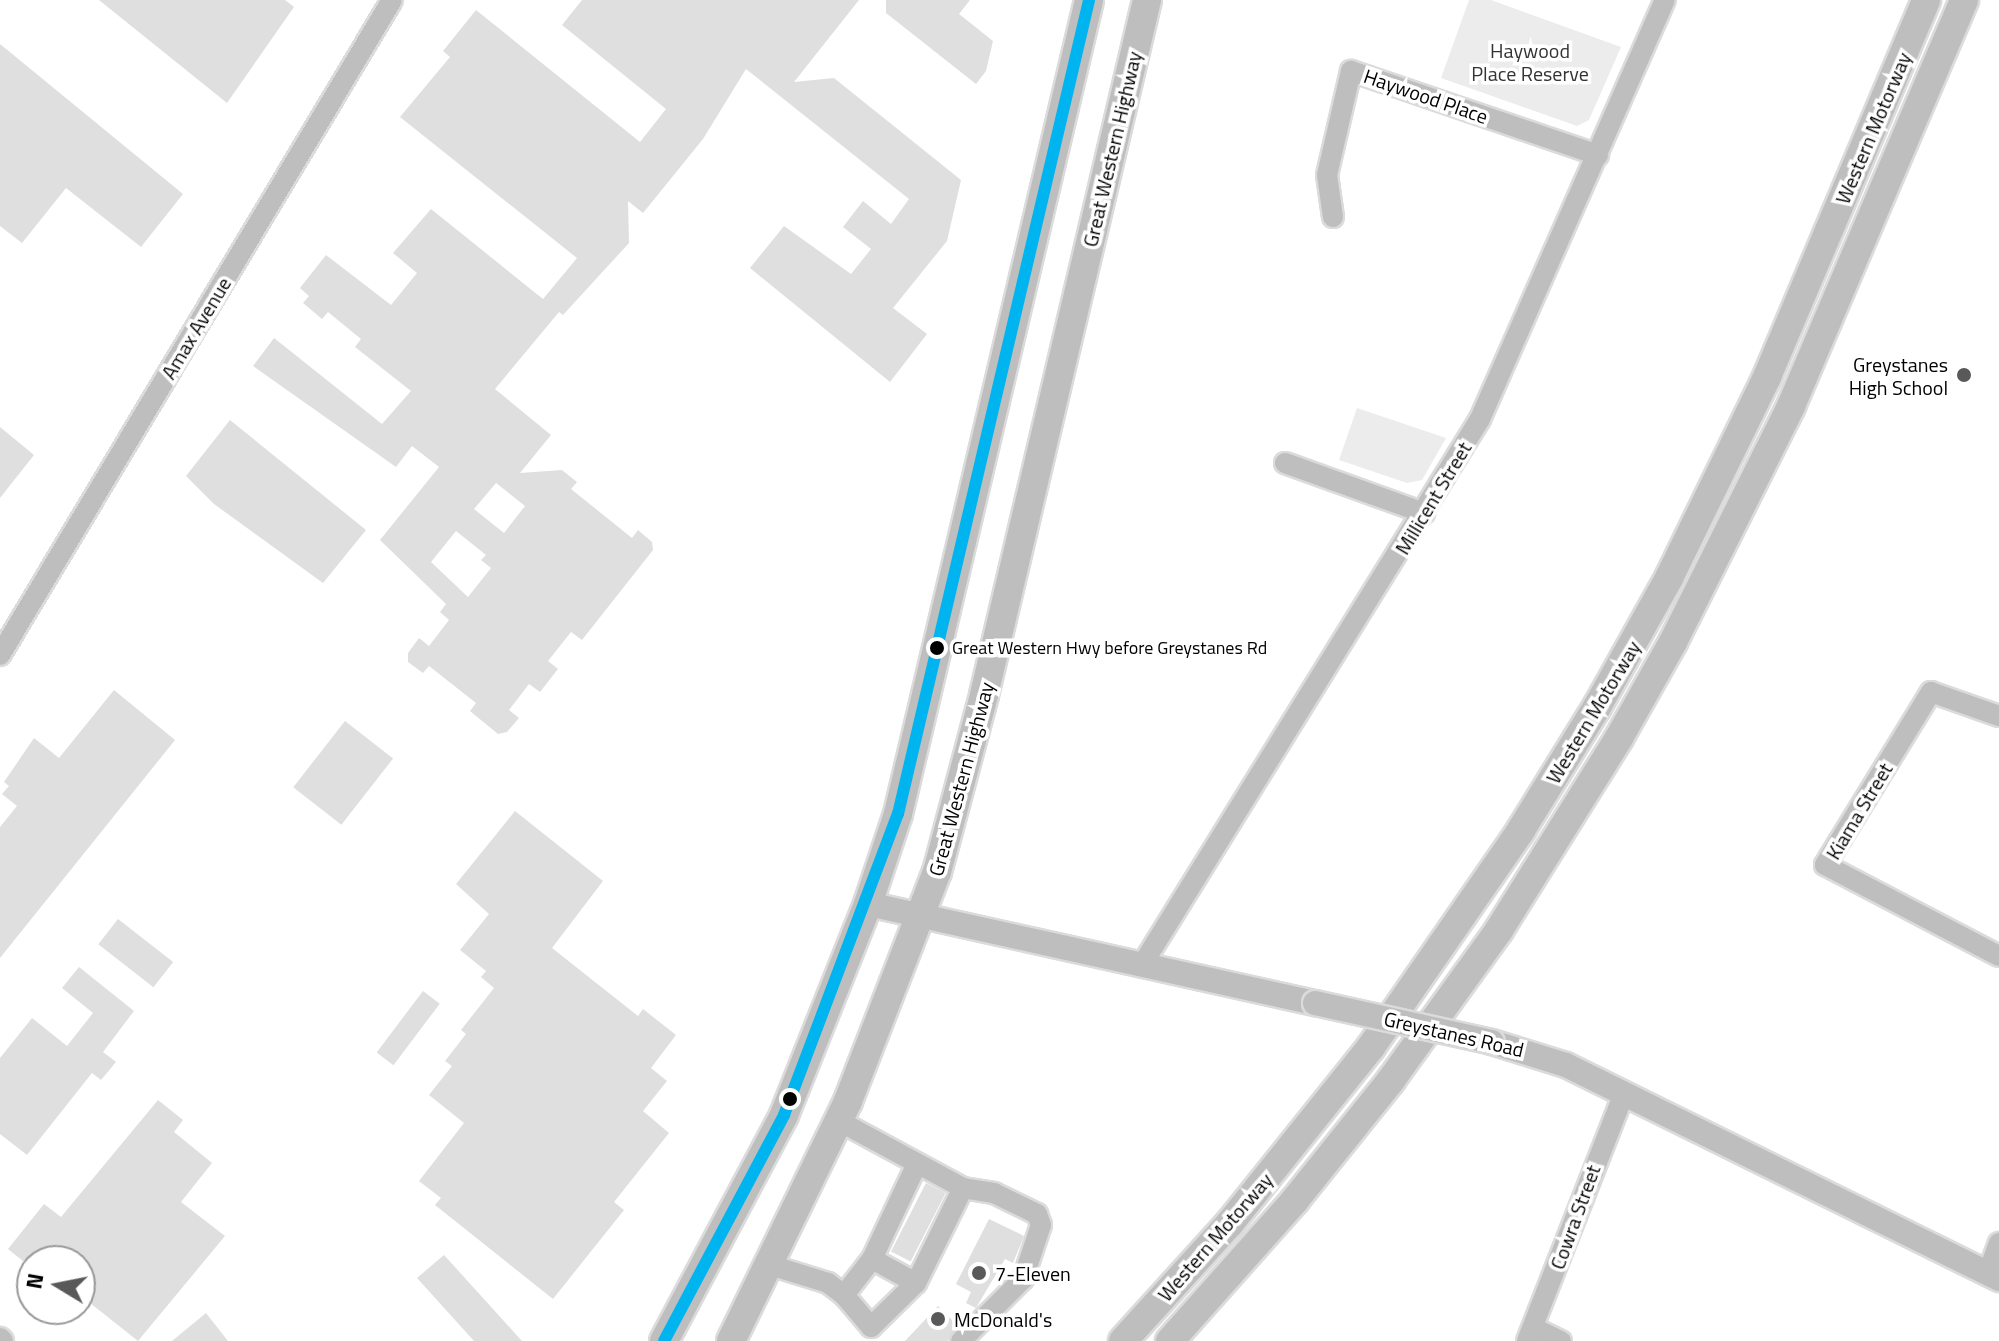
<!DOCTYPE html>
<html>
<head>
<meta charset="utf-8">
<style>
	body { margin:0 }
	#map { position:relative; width:1999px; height:1341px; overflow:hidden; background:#fff; font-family:"Titillium Web",sans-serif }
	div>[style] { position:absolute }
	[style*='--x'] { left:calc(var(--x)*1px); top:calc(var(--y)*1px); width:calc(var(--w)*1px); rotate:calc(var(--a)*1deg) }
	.green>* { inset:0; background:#ececec }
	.building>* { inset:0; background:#dfdfdf; transform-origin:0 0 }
	.roads { filter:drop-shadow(2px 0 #dbdbdb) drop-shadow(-2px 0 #dbdbdb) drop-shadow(0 2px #dbdbdb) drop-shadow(0 -2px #dbdbdb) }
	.minor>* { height:20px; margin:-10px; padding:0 10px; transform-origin:10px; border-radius:10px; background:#bebebe }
	.major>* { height:24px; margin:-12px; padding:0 12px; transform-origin:12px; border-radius:12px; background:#bebebe }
	.highway>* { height:28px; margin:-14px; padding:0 14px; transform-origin:14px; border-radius:14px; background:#bebebe }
	.bridges { filter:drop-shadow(2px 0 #dbdbdb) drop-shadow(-2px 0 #dbdbdb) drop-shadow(0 2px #dbdbdb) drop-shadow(0 -2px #dbdbdb) }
	.major-bridge>* { height:24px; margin:-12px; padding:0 12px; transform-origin:12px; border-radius:12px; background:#bebebe }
	.bus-1>* { height:12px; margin:-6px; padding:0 6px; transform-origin:6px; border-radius:6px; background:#00b5ef }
	.dots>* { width:22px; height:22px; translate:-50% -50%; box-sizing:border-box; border:4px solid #fff; border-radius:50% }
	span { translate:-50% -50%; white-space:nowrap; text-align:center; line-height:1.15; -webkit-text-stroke:7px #fff; paint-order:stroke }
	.bus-label { font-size:18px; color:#000 }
	.left { translate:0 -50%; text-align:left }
	.park-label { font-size:20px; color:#333 }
	.street-label { font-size:20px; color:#000 }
	.poi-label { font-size:20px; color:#000 }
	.right { translate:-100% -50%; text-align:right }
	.north { position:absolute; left:16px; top:1245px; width:80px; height:80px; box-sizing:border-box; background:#fff; border:2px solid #999; border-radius:50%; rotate:280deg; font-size:22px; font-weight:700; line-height:32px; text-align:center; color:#000 }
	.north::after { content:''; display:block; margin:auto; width:28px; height:36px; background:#595959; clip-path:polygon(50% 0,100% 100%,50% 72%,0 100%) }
</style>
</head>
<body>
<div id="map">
	<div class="green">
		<div style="clip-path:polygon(1469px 0,1491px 0,1621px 47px,1589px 120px,1577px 126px,1441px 78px)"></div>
		<div style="clip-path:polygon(1357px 408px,1446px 438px,1422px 480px,1407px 483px,1339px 460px)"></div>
	</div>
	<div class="building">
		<div style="clip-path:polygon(99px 0,285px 0,294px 7px,227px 103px)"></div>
		<div style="clip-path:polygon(evenodd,582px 0,859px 0,794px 82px,834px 78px,961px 180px,947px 241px,893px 308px,927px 334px,890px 382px,750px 268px,784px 226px,851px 274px,871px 249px,843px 227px,863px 201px,891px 224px,909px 199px,746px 69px,703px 139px,643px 213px,628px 201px,629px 243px,563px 315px,559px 312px,495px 389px,551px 435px,520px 473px,562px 470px,577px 482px,571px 489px,632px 538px,638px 530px,652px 542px,653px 550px,582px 640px,571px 632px,548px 661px,558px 669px,540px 692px,529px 684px,509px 710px,519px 718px,507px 732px,498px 734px,470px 711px,476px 703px,429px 666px,423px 673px,408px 662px,408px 653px,419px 638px,429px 646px,449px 620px,440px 612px,446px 604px,380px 540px,439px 467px,412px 446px,396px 467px,253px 366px,274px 338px,382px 424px,411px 391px,355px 347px,361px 339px,328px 312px,322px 319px,303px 303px,309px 296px,300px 288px,326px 255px,391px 305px,417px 273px,393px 253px,431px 209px,543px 299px,577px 258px,400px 117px,450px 57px,443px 51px,476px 10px,640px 142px,666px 109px,562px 25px,582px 0,496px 483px,525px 506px,504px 533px,474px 509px,496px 483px,582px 0,456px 531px,486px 555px,481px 560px,491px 568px,468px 597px,431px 562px,456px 531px)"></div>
		<div style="clip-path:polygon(886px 0,970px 0,959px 14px,993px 41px,986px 71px,976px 84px,886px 13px)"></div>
		<div style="clip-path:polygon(0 44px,183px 194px,141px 247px,66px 188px,22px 243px,0 226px)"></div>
		<div style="clip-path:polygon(230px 420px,366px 530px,323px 583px,214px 504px,186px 476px)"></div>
		<div style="clip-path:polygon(0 427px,34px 455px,0 498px)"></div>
		<div style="clip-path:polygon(114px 690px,175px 740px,0 958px,0 827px,17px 806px,2px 794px,9px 786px,4px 782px,34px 738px,59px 758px)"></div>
		<div style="left:345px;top:721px;width:61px;height:84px;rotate:38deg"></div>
		<div style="clip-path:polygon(515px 811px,603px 881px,552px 948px,638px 1016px,643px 1009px,676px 1035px,651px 1068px,667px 1081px,643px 1111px,669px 1133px,614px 1202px,624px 1210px,553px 1299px,435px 1205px,441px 1198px,419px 1181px,464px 1123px,429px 1095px,452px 1066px,445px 1061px,466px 1034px,461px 1030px,494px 988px,481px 977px,486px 971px,460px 950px,489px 914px,456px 884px)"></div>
		<div style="left:118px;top:919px;width:70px;height:32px;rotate:38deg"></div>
		<div style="clip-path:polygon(79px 967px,134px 1011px,103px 1052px,116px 1062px,101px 1080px,92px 1073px,27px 1155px,0 1134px,0 1058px,32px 1018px,67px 1046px,93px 1013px,62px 988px)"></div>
		<div style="left:423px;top:991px;width:21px;height:77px;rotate:37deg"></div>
		<div style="clip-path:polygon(158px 1100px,183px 1120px,174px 1132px,212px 1163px,181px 1202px,225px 1236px,138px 1341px,80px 1295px,80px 1261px,23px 1261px,8px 1249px,44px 1204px,61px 1217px)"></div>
		<div style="left:926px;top:1183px;width:22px;height:77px;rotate:27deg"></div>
		<div style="clip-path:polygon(989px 1219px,1024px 1236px,1013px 1263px,1005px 1259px,976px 1308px,966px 1303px,971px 1292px,956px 1284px)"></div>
		<div style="clip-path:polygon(444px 1255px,522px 1341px,474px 1341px,417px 1278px)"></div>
		<div style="clip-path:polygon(938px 1306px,958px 1326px,948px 1341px,905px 1341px)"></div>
		<div style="clip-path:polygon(206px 1313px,228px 1341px,172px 1341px)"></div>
	</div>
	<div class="roads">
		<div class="minor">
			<div style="--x:1333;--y:217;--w:42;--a:-98.1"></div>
			<div style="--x:1327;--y:175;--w:107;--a:-77"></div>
			<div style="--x:1351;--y:71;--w:261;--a:18.8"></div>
			<div style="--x:1285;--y:463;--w:148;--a:19.8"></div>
			<div style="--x:0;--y:655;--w:763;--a:-59.1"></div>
			<div style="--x:1999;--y:716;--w:72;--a:-160.6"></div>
			<div style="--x:1931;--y:692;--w:203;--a:121.5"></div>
			<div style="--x:1825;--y:865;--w:196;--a:27.6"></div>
			<div style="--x:1142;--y:965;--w:642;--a:-58.24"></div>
			<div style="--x:1480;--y:419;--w:458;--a:-66.2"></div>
			<div style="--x:839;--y:1121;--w:141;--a:28.4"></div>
			<div style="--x:963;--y:1188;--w:106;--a:116.3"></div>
			<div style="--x:916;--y:1283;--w:50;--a:-151.4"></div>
			<div style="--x:872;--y:1259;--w:103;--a:-64.7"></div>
			<div style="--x:872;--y:1259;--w:46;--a:127.9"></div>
			<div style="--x:844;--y:1295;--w:42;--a:49.8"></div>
			<div style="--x:871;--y:1327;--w:63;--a:-44.4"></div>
			<div style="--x:770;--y:1265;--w:61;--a:17.2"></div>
			<div style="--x:828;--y:1283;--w:20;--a:37"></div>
			<div style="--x:1988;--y:1273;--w:32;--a:-70"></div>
			<div style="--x:1534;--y:1328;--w:30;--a:26"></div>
			<div style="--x:961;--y:1341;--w:88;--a:-45"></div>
			<div style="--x:1023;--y:1279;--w:57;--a:-71.6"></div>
			<div style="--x:1041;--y:1225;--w:12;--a:-110"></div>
			<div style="--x:1037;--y:1214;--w:48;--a:-154"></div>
			<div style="--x:994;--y:1193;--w:31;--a:-171"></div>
			<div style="--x:1527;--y:1341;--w:265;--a:-68.6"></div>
		</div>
		<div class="major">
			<div style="--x:868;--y:904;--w:458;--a:12.5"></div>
			<div style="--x:1492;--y:1042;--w:77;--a:17.3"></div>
			<div style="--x:1566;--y:1065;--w:483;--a:26.3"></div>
			<div style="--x:0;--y:1340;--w:1;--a:45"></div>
		</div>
		<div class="highway">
			<div style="--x:664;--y:1341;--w:256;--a:-62"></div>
			<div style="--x:784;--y:1115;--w:227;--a:-68.3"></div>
			<div style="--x:868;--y:904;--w:95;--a:-71.6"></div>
			<div style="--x:898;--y:814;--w:836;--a:-76.79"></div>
			<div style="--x:731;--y:1341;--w:267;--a:-64"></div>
			<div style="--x:848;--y:1101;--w:246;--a:-68.8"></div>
			<div style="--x:937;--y:872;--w:183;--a:-75.1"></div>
			<div style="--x:984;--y:695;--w:714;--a:-76.8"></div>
			<div style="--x:1123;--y:1341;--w:159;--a:-47.8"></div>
			<div style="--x:1230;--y:1223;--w:226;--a:-51.3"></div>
			<div style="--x:1371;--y:1047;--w:264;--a:-55.3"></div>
			<div style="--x:1521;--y:830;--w:145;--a:-58.3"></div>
			<div style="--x:1597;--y:707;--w:148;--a:-60.8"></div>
			<div style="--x:1669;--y:578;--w:224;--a:-64"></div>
			<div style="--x:1767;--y:377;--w:409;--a:-67.1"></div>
			<div style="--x:1170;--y:1341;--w:188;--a:-48.4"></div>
			<div style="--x:1295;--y:1200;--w:154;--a:-51.3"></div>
			<div style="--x:1391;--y:1080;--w:185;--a:-54.2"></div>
			<div style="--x:1499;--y:930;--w:226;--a:-58"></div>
			<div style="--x:1619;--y:738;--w:110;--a:-60.6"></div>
			<div style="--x:1673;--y:642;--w:264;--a:-63.4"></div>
			<div style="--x:1791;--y:406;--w:441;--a:-66.9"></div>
		</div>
	</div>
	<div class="bridges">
		<div class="major-bridge">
			<div style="--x:1315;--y:1003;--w:181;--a:12.4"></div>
		</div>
	</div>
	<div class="bus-1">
		<div style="--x:664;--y:1341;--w:256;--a:-62"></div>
		<div style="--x:784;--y:1115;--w:322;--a:-69.3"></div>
		<div style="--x:898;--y:814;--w:836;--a:-76.79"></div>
	</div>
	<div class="dots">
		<div style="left:1964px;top:375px;background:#595959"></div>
		<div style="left:937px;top:648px;background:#000"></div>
		<div style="left:790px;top:1099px;background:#000"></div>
		<div style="left:979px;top:1273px;background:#595959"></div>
		<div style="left:938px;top:1319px;background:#595959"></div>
	</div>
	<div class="bus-label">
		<span class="left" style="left:952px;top:648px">Great Western Hwy before Greystanes Rd</span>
	</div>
	<div class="park-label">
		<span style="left:1530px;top:62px">Haywood<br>Place Reserve</span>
	</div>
	<div class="street-label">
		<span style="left:1426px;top:96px;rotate:19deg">Haywood Place</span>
		<span style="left:1873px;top:128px;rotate:-67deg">Western Motorway</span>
		<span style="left:1112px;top:149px;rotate:-77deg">Great Western Highway</span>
		<span style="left:196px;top:328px;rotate:-59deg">Amax Avenue</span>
		<span style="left:1433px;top:498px;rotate:-59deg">Millicent Street</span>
		<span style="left:1593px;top:712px;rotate:-59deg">Western Motorway</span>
		<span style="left:961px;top:779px;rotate:-75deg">Great Western Highway</span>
		<span style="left:1859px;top:811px;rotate:-59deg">Kiama Street</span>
		<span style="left:1454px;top:1034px;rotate:13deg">Greystanes Road</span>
		<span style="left:1575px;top:1217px;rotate:-70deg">Cowra Street</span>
		<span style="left:1215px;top:1237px;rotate:-49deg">Western Motorway</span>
	</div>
	<div class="poi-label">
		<span class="right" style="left:1948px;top:376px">Greystanes<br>High School</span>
		<span class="left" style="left:995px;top:1273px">7-Eleven</span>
		<span class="left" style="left:954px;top:1319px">McDonald's</span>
	</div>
	<div class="north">N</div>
</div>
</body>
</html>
